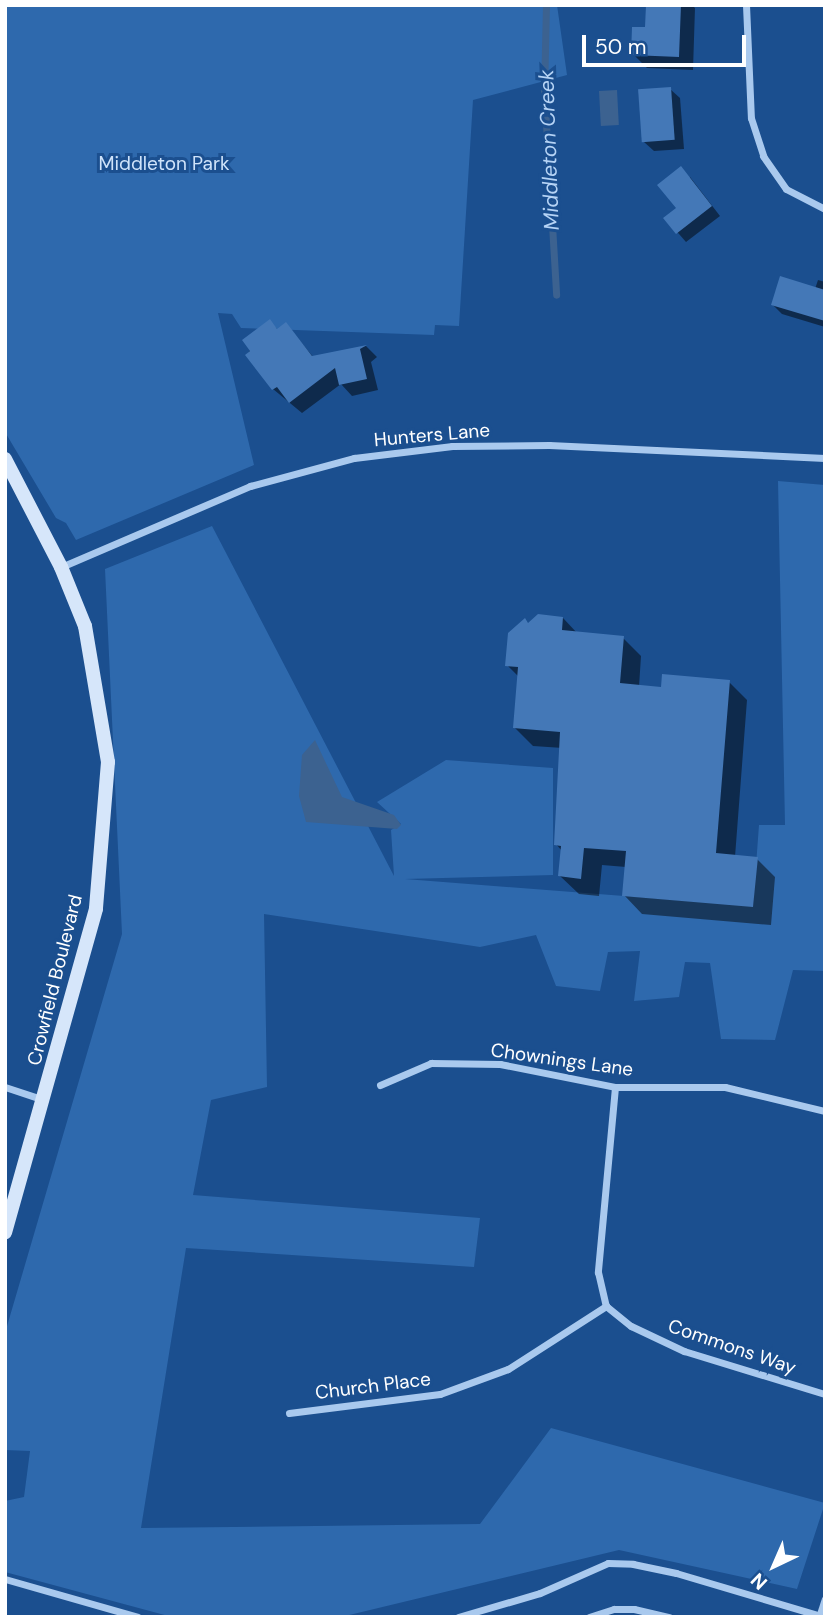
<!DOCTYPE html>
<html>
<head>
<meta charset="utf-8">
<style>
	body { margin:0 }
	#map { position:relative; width:830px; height:1622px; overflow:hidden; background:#1b4f8f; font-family:"DM Sans",sans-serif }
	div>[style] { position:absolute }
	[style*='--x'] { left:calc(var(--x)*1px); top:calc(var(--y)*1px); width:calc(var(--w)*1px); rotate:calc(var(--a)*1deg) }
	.green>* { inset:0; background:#2e69ad }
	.water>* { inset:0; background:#3c6290; transform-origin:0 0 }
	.shadow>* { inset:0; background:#0007 }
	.stream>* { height:7px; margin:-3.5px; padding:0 3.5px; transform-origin:3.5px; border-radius:3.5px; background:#3c6290 }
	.building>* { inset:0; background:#4478b7; transform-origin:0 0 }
	.minor>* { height:7px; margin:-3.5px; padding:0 3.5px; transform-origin:3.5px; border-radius:3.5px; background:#a9c9ee }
	.secondary>* { height:14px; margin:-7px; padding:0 7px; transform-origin:7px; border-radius:7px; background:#d6e6fa }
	span { translate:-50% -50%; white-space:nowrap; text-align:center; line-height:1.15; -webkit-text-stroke:6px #1b4f8f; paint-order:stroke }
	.park-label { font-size:19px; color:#cfe3fa }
	.street-label { font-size:19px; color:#fff }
	.water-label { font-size:21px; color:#b5d3f5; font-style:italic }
	.frame { position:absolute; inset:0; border:7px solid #fff; pointer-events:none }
	.north { position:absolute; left:739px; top:1531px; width:70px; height:70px; -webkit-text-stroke:5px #1b4f8f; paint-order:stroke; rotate:224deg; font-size:19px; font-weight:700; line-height:28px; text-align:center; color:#fff }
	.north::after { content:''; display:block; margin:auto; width:24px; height:32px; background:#fff; clip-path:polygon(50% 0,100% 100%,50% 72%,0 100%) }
	.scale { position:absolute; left:582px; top:35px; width:164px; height:32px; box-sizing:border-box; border:4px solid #fff; border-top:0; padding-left:9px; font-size:21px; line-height:24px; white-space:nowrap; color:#fff; -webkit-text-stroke:5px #1b4f8f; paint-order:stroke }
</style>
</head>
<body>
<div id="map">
	<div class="green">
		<div style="clip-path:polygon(5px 5px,557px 5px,567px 75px,473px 100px,459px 326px,435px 325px,434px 335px,241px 328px,232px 314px,218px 313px,254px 465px,76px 540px,66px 523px,56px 518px,5px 432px)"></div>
		<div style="clip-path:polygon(778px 481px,825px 485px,825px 971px,793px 970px,775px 1040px,721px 1039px,710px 963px,685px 962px,679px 997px,634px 1001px,640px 951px,608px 952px,600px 991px,556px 986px,536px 935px,480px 947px,264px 914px,267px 1087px,211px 1100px,193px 1195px,480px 1218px,474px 1267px,186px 1248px,141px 1528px,480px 1524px,551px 1428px,825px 1503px,797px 1589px,619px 1550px,341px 1617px,172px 1617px,5px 1572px,5px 1501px,24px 1497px,30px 1451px,5px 1450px,5px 1333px,122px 934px,105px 569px,212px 526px,394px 876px,391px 830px,401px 824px,377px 802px,446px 760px,553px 768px,553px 875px,405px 879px,753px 906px,759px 825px,785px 825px)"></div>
	</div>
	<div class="water">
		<div style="left:617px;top:90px;width:35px;height:18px;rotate:87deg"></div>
		<div style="clip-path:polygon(315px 740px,342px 797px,394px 815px,401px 825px,397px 829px,306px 822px,299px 796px,302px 755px)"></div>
	</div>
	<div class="shadow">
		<div style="clip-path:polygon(648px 5px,692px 5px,695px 8px,693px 70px,647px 68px,633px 54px,647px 29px)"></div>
		<div style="clip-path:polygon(670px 89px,680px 98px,684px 149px,654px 151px,644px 142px)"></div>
		<div style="clip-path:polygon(690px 177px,720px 216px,686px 242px,665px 218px,678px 208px)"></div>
		<div style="clip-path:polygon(818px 280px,825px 282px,825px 327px,782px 314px,773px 305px,815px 289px)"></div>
		<div style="clip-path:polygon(269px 321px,278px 330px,286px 324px,314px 358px,366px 346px,377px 357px,371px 362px,378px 390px,352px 396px,341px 384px,302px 413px,273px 389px,247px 355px)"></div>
		<div style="clip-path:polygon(563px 618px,578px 634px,623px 638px,641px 656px,639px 687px,663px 689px,729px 682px,747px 700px,735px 857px,757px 859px,775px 877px,771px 925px,642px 914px,624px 895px,626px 867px,602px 865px,599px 896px,579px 894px,560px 876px,562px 851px,556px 844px,563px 748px,533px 746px,514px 727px,519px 677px,507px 665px,529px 624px)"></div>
	</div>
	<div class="stream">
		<div style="--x:546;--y:5;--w:85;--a:91.3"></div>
		<div style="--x:544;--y:90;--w:205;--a:86.6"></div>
	</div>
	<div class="building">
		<div style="clip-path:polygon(646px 5px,681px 5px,679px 57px,631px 55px,632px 27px,645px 27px)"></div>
		<div style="left:671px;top:87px;width:53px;height:33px;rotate:86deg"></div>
		<div style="clip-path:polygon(681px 166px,712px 206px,676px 234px,663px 218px,676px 208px,657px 185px)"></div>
		<div style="clip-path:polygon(780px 276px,825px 290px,825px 321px,771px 305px)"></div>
		<div style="clip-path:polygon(270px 319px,277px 329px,286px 322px,312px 356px,367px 345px,360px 349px,367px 379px,339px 385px,335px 368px,289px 403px,277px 387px,272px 390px,245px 355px,250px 351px,242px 340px)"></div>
		<div style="clip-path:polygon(538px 614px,563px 617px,562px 630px,624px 636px,620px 683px,661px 687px,662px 674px,730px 680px,716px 853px,758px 857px,753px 907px,622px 896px,626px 851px,584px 848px,581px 879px,558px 876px,561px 846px,554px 845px,560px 732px,513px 728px,518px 667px,505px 666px,508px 633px,525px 618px,528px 623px)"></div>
	</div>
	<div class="minor">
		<div style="--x:746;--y:5;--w:113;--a:87.5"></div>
		<div style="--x:751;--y:118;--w:40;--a:72"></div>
		<div style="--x:763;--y:156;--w:40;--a:55.1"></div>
		<div style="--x:786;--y:189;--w:44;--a:27.1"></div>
		<div style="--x:61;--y:567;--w:206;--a:-23.2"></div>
		<div style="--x:250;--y:486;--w:108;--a:-15.1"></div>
		<div style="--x:354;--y:458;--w:99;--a:-7"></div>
		<div style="--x:452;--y:446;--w:97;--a:-0.6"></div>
		<div style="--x:549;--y:445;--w:276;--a:2.7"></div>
		<div style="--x:380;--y:1085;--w:56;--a:-23.3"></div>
		<div style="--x:431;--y:1063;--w:69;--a:0.8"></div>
		<div style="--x:500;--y:1064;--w:117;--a:11.3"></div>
		<div style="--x:615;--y:1087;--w:110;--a:0"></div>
		<div style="--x:725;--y:1087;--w:103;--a:13.5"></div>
		<div style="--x:5;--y:1087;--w:41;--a:18.4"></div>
		<div style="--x:615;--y:1087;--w:186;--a:95.3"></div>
		<div style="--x:598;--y:1272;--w:35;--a:77"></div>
		<div style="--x:606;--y:1306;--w:32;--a:39"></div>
		<div style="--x:631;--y:1326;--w:59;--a:25.3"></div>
		<div style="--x:684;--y:1351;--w:147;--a:17"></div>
		<div style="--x:289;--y:1413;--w:152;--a:-7.2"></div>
		<div style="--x:440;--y:1394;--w:72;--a:-20.2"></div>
		<div style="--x:508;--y:1369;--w:117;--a:-32.7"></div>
		<div style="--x:5;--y:1579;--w:138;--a:15.9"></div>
		<div style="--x:458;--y:1617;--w:85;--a:-16.3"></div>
		<div style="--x:540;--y:1593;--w:74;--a:-23.8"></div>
		<div style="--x:608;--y:1563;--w:25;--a:2"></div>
		<div style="--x:633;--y:1564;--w:44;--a:11.8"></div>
		<div style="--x:676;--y:1573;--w:155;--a:16.5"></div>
		<div style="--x:589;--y:1617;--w:26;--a:-18"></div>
		<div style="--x:614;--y:1609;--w:20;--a:0"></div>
		<div style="--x:634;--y:1609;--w:36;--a:13"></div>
		<div style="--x:819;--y:1617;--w:19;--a:-72"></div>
	</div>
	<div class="secondary">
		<div style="--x:5;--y:459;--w:122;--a:62.6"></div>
		<div style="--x:61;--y:567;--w:64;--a:67.9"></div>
		<div style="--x:85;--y:626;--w:138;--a:80.4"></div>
		<div style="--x:108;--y:762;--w:147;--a:94.7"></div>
		<div style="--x:96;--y:909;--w:336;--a:105.7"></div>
	</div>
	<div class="park-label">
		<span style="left:164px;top:164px">Middleton Park</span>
	</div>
	<div class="street-label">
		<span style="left:432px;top:435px;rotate:-5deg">Hunters Lane</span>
		<span style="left:55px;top:980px;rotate:-76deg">Crowfield Boulevard</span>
		<span style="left:562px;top:1060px;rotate:8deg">Chownings Lane</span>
		<span style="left:732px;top:1347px;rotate:19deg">Commons Way</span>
		<span style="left:373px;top:1386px;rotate:-7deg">Church Place</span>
	</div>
	<div class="water-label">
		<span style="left:549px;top:150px;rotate:-92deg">Middleton Creek</span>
	</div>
	<div class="frame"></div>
	<div class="north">N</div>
	<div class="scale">50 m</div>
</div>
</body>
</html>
